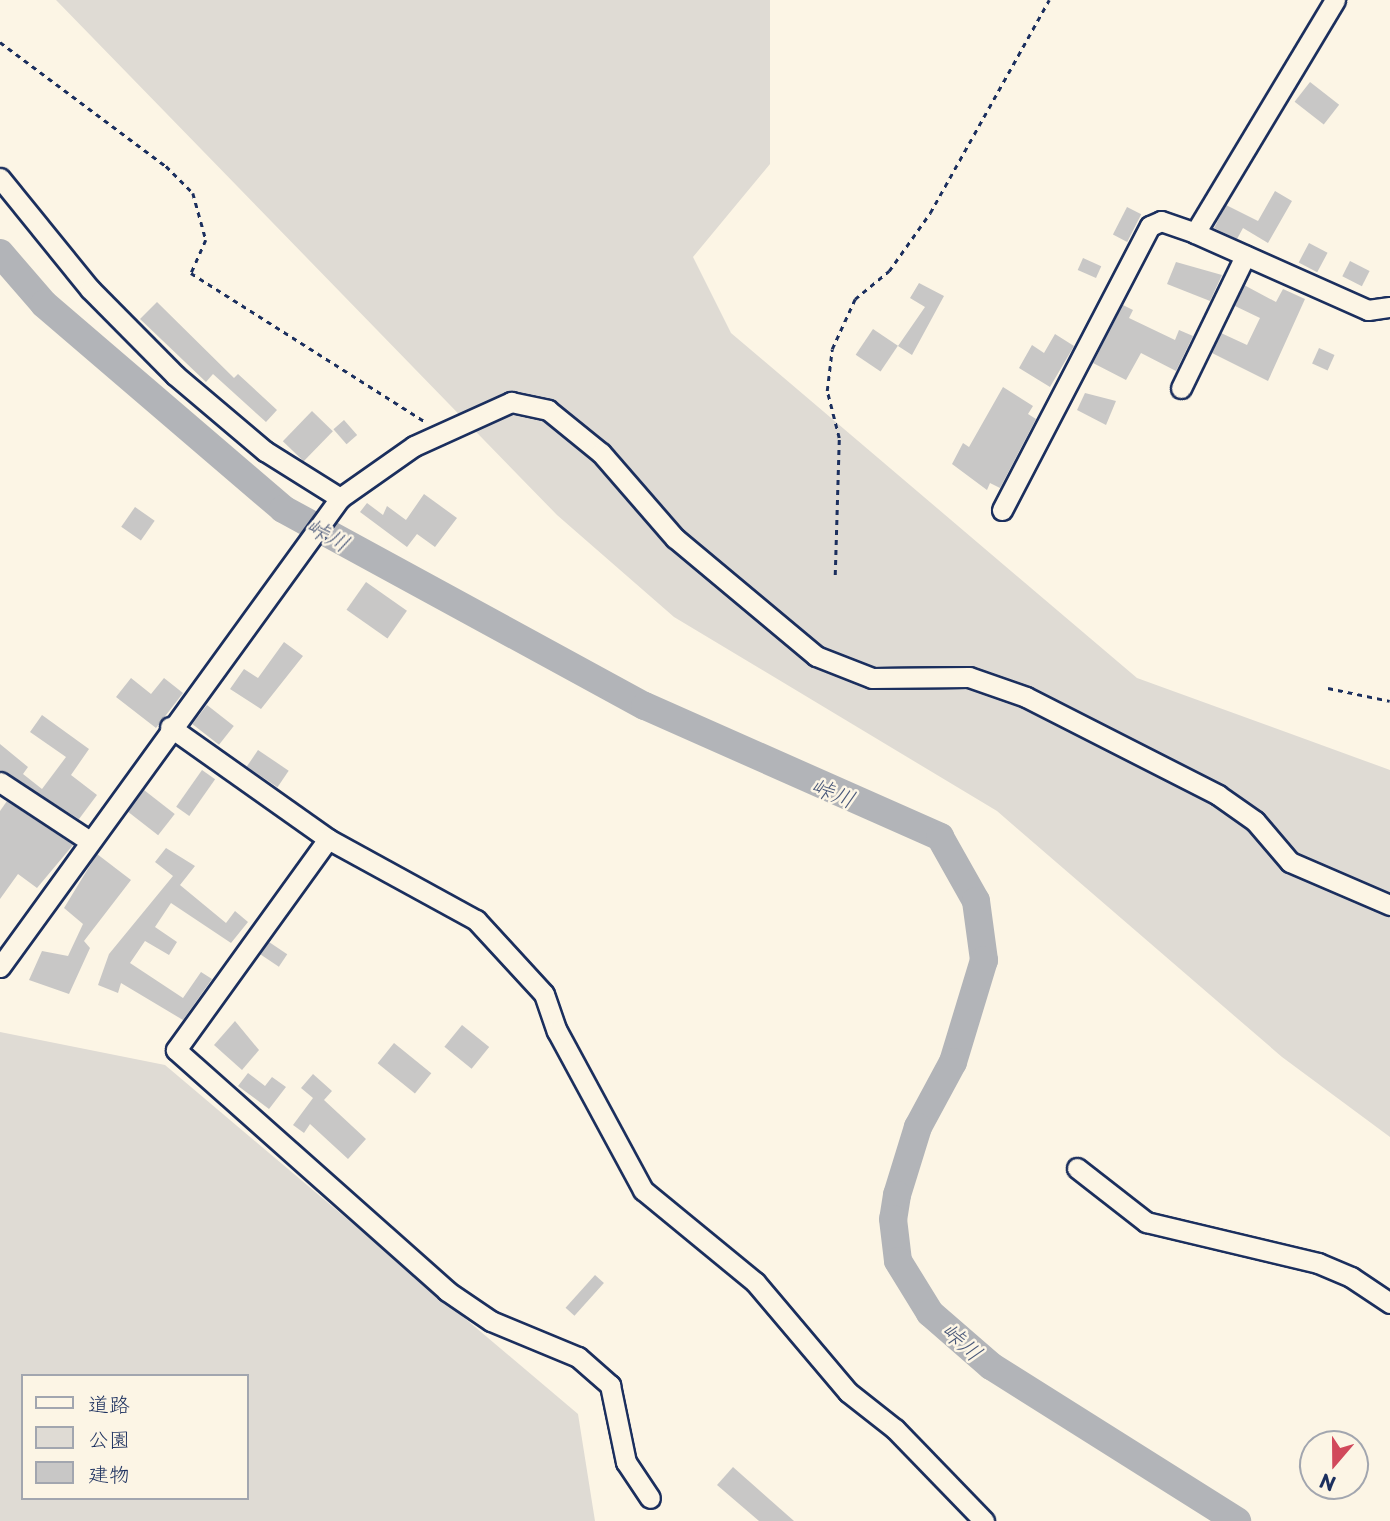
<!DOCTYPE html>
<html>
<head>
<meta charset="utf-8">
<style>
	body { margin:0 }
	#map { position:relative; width:1390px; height:1521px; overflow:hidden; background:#fcf5e5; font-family:"Playpen Sans","Klee One",sans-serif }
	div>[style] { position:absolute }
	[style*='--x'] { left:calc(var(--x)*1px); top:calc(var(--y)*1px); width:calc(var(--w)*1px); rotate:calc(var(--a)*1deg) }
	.green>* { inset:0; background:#dfdbd4 }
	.river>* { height:28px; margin:-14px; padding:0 14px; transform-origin:14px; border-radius:14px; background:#b2b4b8 }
	.building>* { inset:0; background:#c8c7c6; transform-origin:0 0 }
	.path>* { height:2.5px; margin-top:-1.25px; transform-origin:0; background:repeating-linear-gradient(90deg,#1b2f5e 0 5px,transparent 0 10px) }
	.roads { filter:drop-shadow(2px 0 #1b2f5e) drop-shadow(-2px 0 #1b2f5e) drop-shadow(0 2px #1b2f5e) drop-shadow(0 -2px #1b2f5e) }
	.minor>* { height:19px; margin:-9.5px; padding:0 9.5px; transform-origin:9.5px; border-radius:9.5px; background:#fcf5e5 }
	span { translate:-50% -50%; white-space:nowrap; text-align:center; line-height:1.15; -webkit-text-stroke:5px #fcf5e5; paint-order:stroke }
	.water-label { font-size:23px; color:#485779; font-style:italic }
	.legend { position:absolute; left:21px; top:1374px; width:228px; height:126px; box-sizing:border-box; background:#fcf5e5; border:2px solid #a2a6af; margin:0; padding:9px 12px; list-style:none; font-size:21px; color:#1b2f5e }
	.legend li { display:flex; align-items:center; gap:14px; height:35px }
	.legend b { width:35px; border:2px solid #a2a6af }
	.north { position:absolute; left:1299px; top:1430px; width:70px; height:70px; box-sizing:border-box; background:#fcf5e5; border:2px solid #a2a6af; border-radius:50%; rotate:200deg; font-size:19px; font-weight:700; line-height:28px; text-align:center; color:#1b2f5e }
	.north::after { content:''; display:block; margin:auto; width:24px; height:32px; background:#d1495b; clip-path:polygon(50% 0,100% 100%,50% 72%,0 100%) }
</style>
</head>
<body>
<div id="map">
	<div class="green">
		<div style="clip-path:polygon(56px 0,770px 0,770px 164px,693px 257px,731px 333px,1137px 678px,1390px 770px,1390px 1137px,1282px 1057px,997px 811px,674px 617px,557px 515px)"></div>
		<div style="clip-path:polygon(evenodd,0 1032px,165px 1065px,578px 1414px,595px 1521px,0 1521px,0 1032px,23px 1376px,247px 1376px,247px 1498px,23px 1498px,23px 1376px)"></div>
	</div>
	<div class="river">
		<div style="--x:0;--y:253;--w:67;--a:49.2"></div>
		<div style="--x:44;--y:304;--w:315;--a:40.6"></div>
		<div style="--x:283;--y:509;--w:412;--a:28.6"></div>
		<div style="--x:645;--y:706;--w:323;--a:23.9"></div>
		<div style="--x:940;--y:837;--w:73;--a:60.6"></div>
		<div style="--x:976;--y:901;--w:60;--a:82.3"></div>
		<div style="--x:984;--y:960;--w:107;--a:106.9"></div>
		<div style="--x:953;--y:1062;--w:74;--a:118.3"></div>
		<div style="--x:918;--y:1127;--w:71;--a:107.2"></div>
		<div style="--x:897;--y:1195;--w:24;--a:99"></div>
		<div style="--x:893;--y:1219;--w:42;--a:83.2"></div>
		<div style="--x:898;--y:1261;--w:61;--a:58.4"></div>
		<div style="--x:930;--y:1313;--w:81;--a:41"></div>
		<div style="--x:991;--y:1366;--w:291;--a:32.2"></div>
	</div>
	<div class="building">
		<div style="left:1310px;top:82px;width:37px;height:25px;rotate:38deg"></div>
		<div style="clip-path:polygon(1275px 191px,1292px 201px,1268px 243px,1243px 228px,1237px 239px,1214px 228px,1226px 205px,1258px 221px)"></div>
		<div style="left:1127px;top:207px;width:16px;height:31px;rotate:27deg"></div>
		<div style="left:1309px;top:243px;width:21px;height:22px;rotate:28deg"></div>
		<div style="left:1083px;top:258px;width:20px;height:13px;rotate:24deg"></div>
		<div style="left:1350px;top:261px;width:22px;height:17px;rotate:27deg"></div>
		<div style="clip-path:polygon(1176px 262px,1222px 275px,1210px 301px,1167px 284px)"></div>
		<div style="clip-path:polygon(919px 283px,944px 296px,912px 355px,898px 346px,925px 307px,910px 298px)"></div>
		<div style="clip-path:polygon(1244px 285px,1276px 302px,1283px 289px,1305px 299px,1268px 381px,1212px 353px,1221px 333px,1247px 345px,1260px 318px,1235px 306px)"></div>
		<div style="clip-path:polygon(157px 302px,234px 378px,238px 374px,277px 410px,266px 422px,213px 374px,206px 382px,140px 319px)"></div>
		<div style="clip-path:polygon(1123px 305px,1133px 310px,1129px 318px,1175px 340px,1179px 330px,1193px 336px,1176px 371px,1141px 353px,1126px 380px,1093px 363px)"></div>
		<div style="left:873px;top:329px;width:30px;height:31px;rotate:34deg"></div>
		<div style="clip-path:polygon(1055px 334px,1074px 346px,1050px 387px,1019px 368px,1032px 345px,1044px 353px)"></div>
		<div style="left:1319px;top:348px;width:17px;height:17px;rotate:24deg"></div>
		<div style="clip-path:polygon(1003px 387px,1033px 406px,1028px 414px,1036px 419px,1000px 488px,990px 483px,987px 490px,952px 464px,963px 443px,969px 447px)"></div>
		<div style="clip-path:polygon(1085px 393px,1116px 401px,1106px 425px,1077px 410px)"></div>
		<div style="left:312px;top:411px;width:29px;height:42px;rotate:44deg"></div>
		<div style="left:344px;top:420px;width:20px;height:14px;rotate:49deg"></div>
		<div style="clip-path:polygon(424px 494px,457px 518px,435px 547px,417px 534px,407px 547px,360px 512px,367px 503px,383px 515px,387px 506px,406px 520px)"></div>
		<div style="left:135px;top:507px;width:24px;height:24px;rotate:35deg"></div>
		<div style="left:366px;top:582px;width:50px;height:34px;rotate:35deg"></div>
		<div style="clip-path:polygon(284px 642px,303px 656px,261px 709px,230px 689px,244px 669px,258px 678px)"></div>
		<div style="clip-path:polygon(131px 678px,151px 694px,164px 678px,183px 693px,156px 728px,116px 697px)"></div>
		<div style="left:207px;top:705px;width:34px;height:24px;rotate:38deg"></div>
		<div style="clip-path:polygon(42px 715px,89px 749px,71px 775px,97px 795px,79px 819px,0 770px,0 744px,28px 767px,23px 774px,42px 789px,66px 757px,30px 732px)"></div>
		<div style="left:258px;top:750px;width:37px;height:20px;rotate:34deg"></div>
		<div style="left:202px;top:770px;width:16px;height:45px;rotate:35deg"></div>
		<div style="left:144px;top:790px;width:39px;height:27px;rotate:38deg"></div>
		<div style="clip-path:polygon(7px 801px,73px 845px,37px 888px,18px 874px,0 899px,0 811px)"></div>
		<div style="clip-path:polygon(166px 848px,195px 866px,180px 885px,226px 923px,235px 911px,248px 922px,231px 943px,171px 903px,155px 927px,177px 942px,169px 955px,145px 941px,130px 963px,183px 998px,201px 972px,212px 979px,183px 1020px,121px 983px,118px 993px,98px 985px,109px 954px,173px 876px,155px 862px)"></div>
		<div style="clip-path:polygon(97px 854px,131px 880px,84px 941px,90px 948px,69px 994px,29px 980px,42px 951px,68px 956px,83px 924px,64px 908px)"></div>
		<div style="left:269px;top:942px;width:22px;height:15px;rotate:34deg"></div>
		<div style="clip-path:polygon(235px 1021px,259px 1050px,242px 1070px,214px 1045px)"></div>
		<div style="left:462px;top:1025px;width:35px;height:28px;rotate:39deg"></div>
		<div style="left:394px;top:1043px;width:48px;height:26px;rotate:39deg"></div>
		<div style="clip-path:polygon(248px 1073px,265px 1086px,272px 1077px,286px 1087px,269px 1109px,238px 1086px)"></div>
		<div style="clip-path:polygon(313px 1074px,332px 1091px,324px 1100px,366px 1139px,348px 1159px,310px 1124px,304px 1133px,293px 1125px,313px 1098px,301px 1088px)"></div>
		<div style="left:595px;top:1275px;width:12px;height:44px;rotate:42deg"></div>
		<div style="clip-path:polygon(733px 1467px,794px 1521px,759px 1521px,717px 1485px)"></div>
	</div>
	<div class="path">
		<div style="--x:0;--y:42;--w:207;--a:36.8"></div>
		<div style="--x:166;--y:166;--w:38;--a:45"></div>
		<div style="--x:193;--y:193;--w:49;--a:74.5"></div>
		<div style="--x:206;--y:240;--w:36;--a:114"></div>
		<div style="--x:191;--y:273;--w:278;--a:32.4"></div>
		<div style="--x:835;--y:575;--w:137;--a:-88.3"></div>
		<div style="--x:839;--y:438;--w:49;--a:-104.3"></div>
		<div style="--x:827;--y:391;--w:42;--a:-83.2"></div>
		<div style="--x:832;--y:349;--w:55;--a:-65.3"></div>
		<div style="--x:855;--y:299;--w:44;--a:-39.5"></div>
		<div style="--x:889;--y:271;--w:71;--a:-54.7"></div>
		<div style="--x:930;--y:213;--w:244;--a:-60.8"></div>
		<div style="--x:1328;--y:688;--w:63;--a:11.8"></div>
	</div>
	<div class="roads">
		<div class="minor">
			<div style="--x:0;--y:178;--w:143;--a:51"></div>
			<div style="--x:90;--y:289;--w:121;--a:45.3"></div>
			<div style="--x:175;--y:375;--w:118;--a:40.2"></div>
			<div style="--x:265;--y:451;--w:89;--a:32.1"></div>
			<div style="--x:1195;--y:233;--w:272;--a:-59"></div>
			<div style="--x:1181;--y:388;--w:147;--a:-64.1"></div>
			<div style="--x:1002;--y:510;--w:320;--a:-62.5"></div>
			<div style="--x:1150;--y:226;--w:12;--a:-24"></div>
			<div style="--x:1161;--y:221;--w:36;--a:19"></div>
			<div style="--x:1195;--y:233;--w:189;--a:24"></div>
			<div style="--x:1368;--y:310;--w:22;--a:-8"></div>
			<div style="--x:170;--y:727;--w:194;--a:35.3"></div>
			<div style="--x:328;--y:839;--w:169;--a:28.7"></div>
			<div style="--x:476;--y:920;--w:100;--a:47.4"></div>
			<div style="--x:544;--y:994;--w:39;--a:71"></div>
			<div style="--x:557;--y:1031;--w:181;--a:61.6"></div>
			<div style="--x:643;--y:1190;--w:145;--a:39.4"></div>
			<div style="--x:755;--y:1282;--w:144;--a:49.8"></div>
			<div style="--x:848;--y:1392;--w:60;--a:38.2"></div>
			<div style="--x:895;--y:1429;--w:128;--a:45.9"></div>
			<div style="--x:0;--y:782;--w:105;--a:33.4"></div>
			<div style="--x:328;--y:839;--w:260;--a:125.8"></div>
			<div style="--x:176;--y:1050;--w:363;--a:41.6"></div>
			<div style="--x:447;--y:1291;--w:53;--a:34.3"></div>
			<div style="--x:491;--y:1321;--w:94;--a:22.5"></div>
			<div style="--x:578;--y:1357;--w:43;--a:41.2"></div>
			<div style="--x:610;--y:1385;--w:79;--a:78.3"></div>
			<div style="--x:626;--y:1462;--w:43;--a:56.3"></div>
			<div style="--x:0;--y:967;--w:579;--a:-54.06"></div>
			<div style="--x:340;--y:498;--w:90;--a:-35.1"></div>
			<div style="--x:414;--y:446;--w:107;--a:-24.4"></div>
			<div style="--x:511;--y:402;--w:38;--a:12"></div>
			<div style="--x:548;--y:410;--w:68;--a:39.1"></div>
			<div style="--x:601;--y:453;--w:113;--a:49"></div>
			<div style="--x:675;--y:538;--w:184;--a:39.9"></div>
			<div style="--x:816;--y:656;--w:60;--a:21.4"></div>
			<div style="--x:872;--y:678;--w:97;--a:-0.6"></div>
			<div style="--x:969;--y:677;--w:60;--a:19.3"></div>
			<div style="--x:1026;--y:697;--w:216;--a:27"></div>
			<div style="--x:1218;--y:795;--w:45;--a:35.1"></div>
			<div style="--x:1255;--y:821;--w:54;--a:49.5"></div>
			<div style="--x:1290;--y:862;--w:109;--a:23.3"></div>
			<div style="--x:1077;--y:1168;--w:88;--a:38"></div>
			<div style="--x:1146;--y:1222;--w:177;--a:13.4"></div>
			<div style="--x:1318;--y:1263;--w:36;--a:23"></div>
			<div style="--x:1351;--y:1277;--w:47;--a:33.7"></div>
		</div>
	</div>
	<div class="water-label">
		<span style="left:328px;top:534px;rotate:29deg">峠川</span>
		<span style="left:833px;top:792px;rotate:21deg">峠川</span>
		<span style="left:962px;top:1341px;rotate:41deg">峠川</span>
	</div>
	<ul class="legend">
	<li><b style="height:9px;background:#fcf5e5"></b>道路</li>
	<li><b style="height:19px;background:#dfdbd4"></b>公園</li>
	<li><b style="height:19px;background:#c8c7c6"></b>建物</li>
	</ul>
	<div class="north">N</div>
</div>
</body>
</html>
